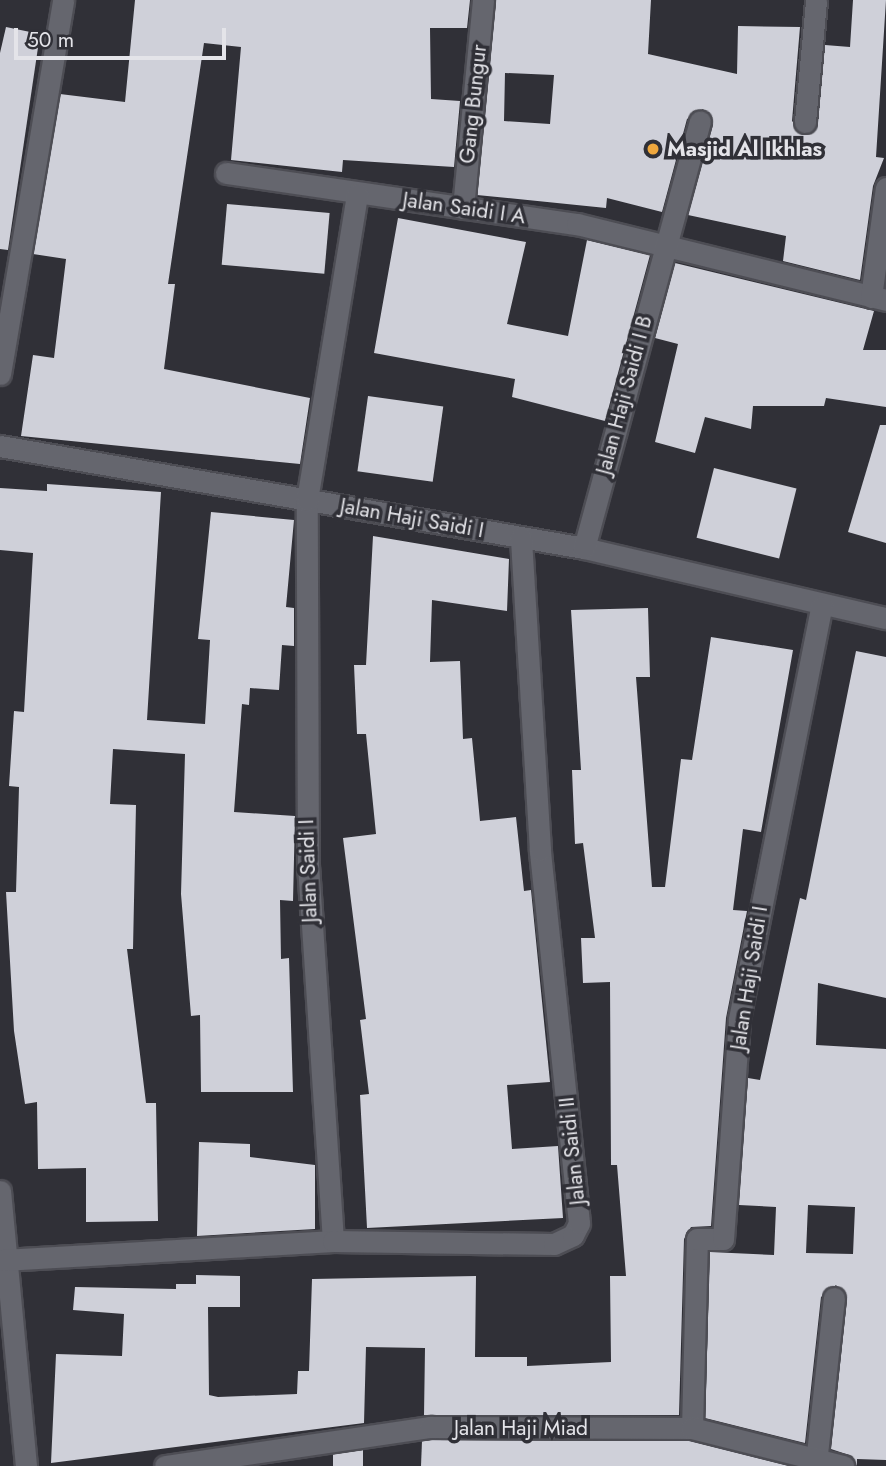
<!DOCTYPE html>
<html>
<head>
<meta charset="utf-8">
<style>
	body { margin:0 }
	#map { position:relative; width:886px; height:1466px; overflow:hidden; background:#303037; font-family:Jost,sans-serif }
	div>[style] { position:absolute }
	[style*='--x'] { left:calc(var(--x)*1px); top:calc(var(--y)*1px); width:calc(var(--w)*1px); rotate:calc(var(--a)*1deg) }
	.building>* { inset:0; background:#cfd0d9; transform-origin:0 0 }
	.roads { filter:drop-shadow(2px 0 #4d4d54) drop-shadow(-2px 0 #4d4d54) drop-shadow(0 2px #4d4d54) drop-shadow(0 -2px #4d4d54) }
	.minor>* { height:21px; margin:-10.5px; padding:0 10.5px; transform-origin:10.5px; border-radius:10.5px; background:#65666e }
	.dots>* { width:19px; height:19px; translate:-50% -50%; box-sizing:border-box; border:4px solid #303037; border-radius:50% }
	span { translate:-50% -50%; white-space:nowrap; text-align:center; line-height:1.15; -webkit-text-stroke:7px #303037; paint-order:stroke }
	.street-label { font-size:21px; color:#e4e4e9 }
	.poi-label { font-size:21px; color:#e4e4e9; font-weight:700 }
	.left { translate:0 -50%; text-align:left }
	.scale { position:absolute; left:14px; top:28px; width:212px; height:32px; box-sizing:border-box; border:4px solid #e4e4e9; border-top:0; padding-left:9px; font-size:21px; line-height:24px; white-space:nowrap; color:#e4e4e9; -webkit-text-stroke:5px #303037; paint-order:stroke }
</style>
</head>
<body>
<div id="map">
	<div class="building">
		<div style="clip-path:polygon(135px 0,470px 0,467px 28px,430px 28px,431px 99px,460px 101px,454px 167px,343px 160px,342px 172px,231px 160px,241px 47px,204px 43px,168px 284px,175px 284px,164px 369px,310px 398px,300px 464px,21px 436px,33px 355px,54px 358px,66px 259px,33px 254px,60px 94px,125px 102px)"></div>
		<div style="clip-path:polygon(evenodd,496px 0,651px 0,648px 54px,737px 74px,738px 26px,800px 27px,792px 121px,805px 135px,818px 123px,825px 45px,850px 47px,853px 0,886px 0,876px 157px,884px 158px,873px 186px,860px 280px,783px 261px,786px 236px,688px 215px,713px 125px,703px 109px,687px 119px,662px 212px,607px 198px,606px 208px,477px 195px,496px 0,505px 73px,554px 75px,550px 124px,504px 121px,505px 73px)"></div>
		<div style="clip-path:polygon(6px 27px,40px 34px,8px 250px,0 249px,0 53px)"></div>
		<div style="left:227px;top:204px;width:103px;height:61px;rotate:5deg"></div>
		<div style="clip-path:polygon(398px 218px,526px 242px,507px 324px,568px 336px,587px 240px,650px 255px,605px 421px,512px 397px,515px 379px,374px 353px)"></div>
		<div style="clip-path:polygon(675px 263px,874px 311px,863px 350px,886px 350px,886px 407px,826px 398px,824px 406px,753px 406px,751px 429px,705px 417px,695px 453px,655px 442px,678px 344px,655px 338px)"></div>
		<div style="left:368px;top:396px;width:76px;height:76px;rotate:8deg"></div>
		<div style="clip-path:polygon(880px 425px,886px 425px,886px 543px,848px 532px)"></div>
		<div style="left:714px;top:468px;width:85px;height:72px;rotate:14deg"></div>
		<div style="clip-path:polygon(47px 484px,161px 492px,147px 720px,205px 724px,210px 640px,198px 639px,211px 512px,294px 520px,286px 607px,294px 608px,294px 646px,282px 645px,279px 690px,250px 688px,249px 705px,242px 704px,234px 812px,295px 816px,293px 901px,280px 900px,281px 959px,289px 958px,293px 1092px,201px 1092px,200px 1015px,191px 1016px,181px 894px,185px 754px,113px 749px,110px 804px,136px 805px,133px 949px,127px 949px,146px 1103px,156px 1103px,158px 1221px,86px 1222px,86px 1168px,38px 1169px,37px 1102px,25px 1104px,14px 1031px,6px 892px,16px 892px,19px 787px,9px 786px,14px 711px,24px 712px,33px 553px,0 550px,0 488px,47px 491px)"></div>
		<div style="clip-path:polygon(373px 536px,509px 559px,507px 611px,432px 600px,430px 662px,460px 661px,463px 739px,472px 738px,480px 821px,516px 817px,524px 891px,531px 890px,550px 1082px,507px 1085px,512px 1149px,558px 1146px,563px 1218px,367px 1228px,360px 1095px,369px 1094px,360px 1020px,366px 1019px,343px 838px,376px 834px,366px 734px,357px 734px,354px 665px,366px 665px)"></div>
		<div style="clip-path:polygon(648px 608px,650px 677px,636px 677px,652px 887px,665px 887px,681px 759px,692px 760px,711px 637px,793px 650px,761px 832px,743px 829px,733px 910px,747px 911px,726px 1018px,711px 1226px,691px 1227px,684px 1239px,679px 1415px,424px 1415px,425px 1348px,366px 1347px,364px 1423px,51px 1463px,56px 1354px,122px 1356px,124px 1314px,73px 1310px,75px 1287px,176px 1289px,176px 1284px,196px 1284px,196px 1275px,240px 1276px,240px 1307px,208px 1307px,209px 1395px,218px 1397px,297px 1394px,298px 1371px,309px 1371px,312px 1279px,476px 1276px,475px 1357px,527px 1357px,527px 1366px,611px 1362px,610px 1276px,626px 1276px,617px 1165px,611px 1165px,610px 982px,583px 983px,581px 938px,595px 938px,583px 843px,575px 844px,572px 770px,581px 770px,571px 610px)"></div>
		<div style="clip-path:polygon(evenodd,856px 651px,886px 657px,886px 998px,818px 983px,816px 1045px,886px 1049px,886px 1460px,857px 1459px,857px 1466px,852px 1456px,831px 1449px,847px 1299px,836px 1285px,821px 1297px,805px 1443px,705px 1418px,710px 1252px,774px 1255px,776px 1207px,739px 1205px,748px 1078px,760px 1080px,800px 898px,806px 900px,856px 651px,808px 1205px,855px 1207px,853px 1254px,806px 1253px,808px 1205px)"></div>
		<div style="clip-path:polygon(199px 1142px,250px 1144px,250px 1157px,315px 1165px,315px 1229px,197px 1236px)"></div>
		<div style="clip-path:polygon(431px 1440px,690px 1441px,789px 1466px,421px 1466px,422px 1441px)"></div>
		<div style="clip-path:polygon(363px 1450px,363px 1466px,333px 1466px,333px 1454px)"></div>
	</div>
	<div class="roads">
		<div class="minor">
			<div style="--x:805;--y:122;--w:122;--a:-84.8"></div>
			<div style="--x:226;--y:173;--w:355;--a:8.3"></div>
			<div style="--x:577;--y:224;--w:318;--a:13.8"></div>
			<div style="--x:463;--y:208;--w:209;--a:-84.5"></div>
			<div style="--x:871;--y:297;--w:110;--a:-82.2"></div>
			<div style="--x:0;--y:374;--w:379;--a:-80.4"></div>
			<div style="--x:0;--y:446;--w:593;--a:9.91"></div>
			<div style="--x:584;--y:548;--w:310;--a:13.1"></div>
			<div style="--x:584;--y:548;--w:442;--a:-74.8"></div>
			<div style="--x:0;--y:1191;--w:276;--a:84.6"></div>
			<div style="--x:333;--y:1241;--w:375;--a:-93.8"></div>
			<div style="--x:308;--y:867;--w:367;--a:-90.2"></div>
			<div style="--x:307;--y:500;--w:310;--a:-80.7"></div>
			<div style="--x:3;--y:1260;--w:331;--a:-3.3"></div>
			<div style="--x:333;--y:1241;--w:221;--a:0.8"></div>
			<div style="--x:554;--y:1244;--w:21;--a:-25"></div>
			<div style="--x:573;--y:1235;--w:13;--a:-63"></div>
			<div style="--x:579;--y:1223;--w:375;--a:-96"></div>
			<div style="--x:540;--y:850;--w:313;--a:-93.5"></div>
			<div style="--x:692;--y:1428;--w:189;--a:-88.5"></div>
			<div style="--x:697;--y:1239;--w:26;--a:0"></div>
			<div style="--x:723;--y:1239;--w:221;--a:-85.8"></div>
			<div style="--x:739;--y:1019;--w:420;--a:-78.7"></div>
			<div style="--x:816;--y:1463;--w:166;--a:-83.8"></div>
			<div style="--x:165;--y:1466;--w:268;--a:-8.4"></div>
			<div style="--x:430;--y:1427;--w:262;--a:0.2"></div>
			<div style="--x:692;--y:1428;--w:156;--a:14.1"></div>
		</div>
	</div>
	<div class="dots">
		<div style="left:653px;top:149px;background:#efa73d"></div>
	</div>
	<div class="street-label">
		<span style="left:473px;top:104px;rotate:-84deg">Gang Bungur</span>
		<span style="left:464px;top:208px;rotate:8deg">Jalan Saidi I A</span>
		<span style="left:624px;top:395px;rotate:-75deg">Jalan Haji Saidi I B</span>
		<span style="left:412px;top:518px;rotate:10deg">Jalan Haji Saidi I</span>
		<span style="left:308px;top:871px;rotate:-92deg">Jalan Saidi I</span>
		<span style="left:749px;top:978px;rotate:-81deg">Jalan Haji Saidi I</span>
		<span style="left:572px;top:1151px;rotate:-96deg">Jalan Saidi II</span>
		<span style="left:521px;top:1428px">Jalan Haji Miad</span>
	</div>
	<div class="poi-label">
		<span class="left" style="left:667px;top:149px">Masjid Al Ikhlas</span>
	</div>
	<div class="scale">50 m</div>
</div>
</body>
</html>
